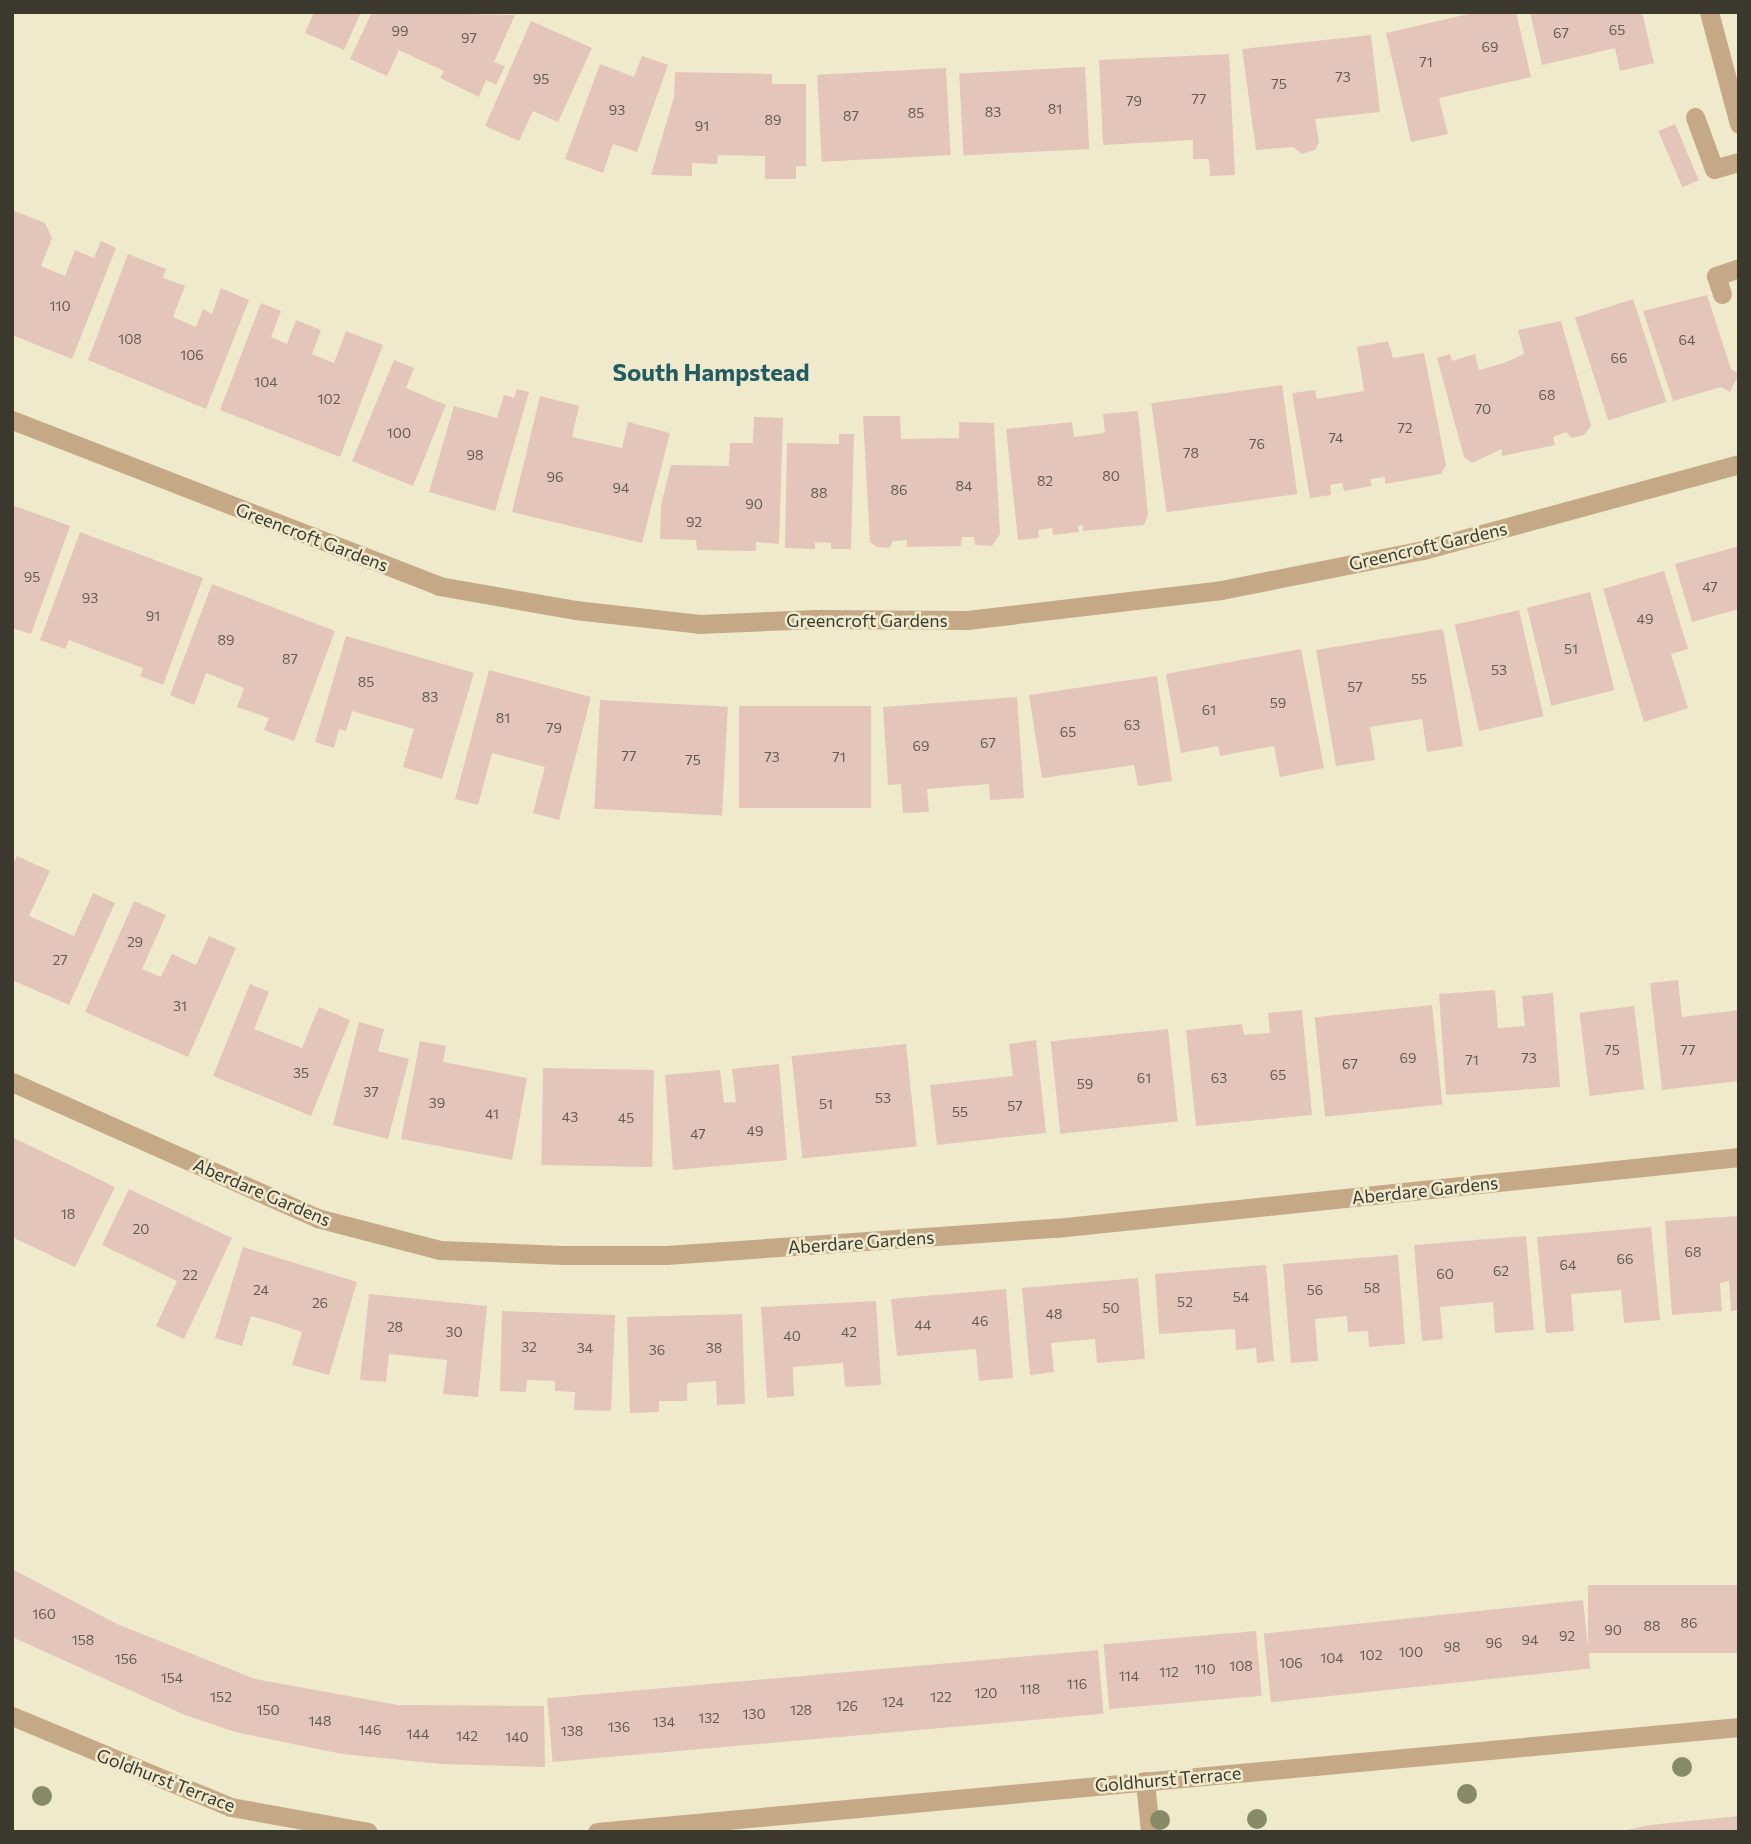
<!DOCTYPE html>
<html>
<head>
<meta charset="utf-8">
<style>
	body { margin:0 }
	#map { position:relative; width:1751px; height:1844px; overflow:hidden; background:#f0eacd; font-family:Commissioner,sans-serif }
	div>[style] { position:absolute }
	[style*='--x'] { left:calc(var(--x)*1px); top:calc(var(--y)*1px); width:calc(var(--w)*1px); rotate:calc(var(--a)*1deg) }
	.building>* { inset:0; background:#e3c5b9; transform-origin:0 0 }
	.service>* { height:19px; margin:-9.5px; padding:0 9.5px; transform-origin:9.5px; border-radius:9.5px; background:#c5a986 }
	.minor>* { height:19px; margin:-9.5px; padding:0 9.5px; transform-origin:9.5px; border-radius:9.5px; background:#c5a986 }
	.trees>* { width:20px; height:20px; margin:-10px; border-radius:50%; background:#888b68 }
	span { translate:-50% -50%; white-space:nowrap; text-align:center; line-height:1.15; -webkit-text-stroke:5px #f0eacd; paint-order:stroke }
	.number-label { font-size:14px; color:#655c51 }
	.number-label span { -webkit-text-stroke-width:0 }
	.street-label { font-size:18px; color:#3b392e }
	.district-label { font-size:24px; color:#225c62; font-weight:700 }
	.frame { position:absolute; inset:0; border:14px solid #3b392e; pointer-events:none }
</style>
</head>
<body>
<div id="map">
	<div class="building">
		<div style="clip-path:polygon(314px 12px,361px 12px,344px 50px,305px 33px)"></div>
		<div style="clip-path:polygon(372px 12px,515px 15px,494px 62px,505px 66px,496px 85px,486px 80px,479px 97px,440px 78px,444px 71px,399px 50px,387px 76px,350px 59px)"></div>
		<div style="clip-path:polygon(1477px 12px,1516px 12px,1531px 77px,1439px 98px,1448px 134px,1411px 142px,1386px 33px)"></div>
		<div style="clip-path:polygon(1530px 12px,1642px 12px,1654px 63px,1620px 71px,1615px 48px,1542px 65px)"></div>
		<div style="clip-path:polygon(531px 21px,592px 48px,558px 122px,533px 111px,519px 141px,485px 126px)"></div>
		<div style="clip-path:polygon(1371px 35px,1380px 112px,1315px 119px,1319px 142px,1315px 150px,1302px 154px,1293px 147px,1256px 150px,1242px 49px)"></div>
		<div style="clip-path:polygon(1229px 54px,1235px 175px,1210px 176px,1209px 159px,1193px 159px,1193px 140px,1103px 145px,1099px 60px)"></div>
		<div style="clip-path:polygon(642px 56px,668px 65px,637px 152px,613px 144px,603px 173px,565px 159px,600px 64px,634px 77px)"></div>
		<div style="left:1085px;top:67px;width:82px;height:126px;rotate:87deg"></div>
		<div style="left:946px;top:68px;width:87px;height:129px;rotate:87deg"></div>
		<div style="clip-path:polygon(675px 72px,772px 74px,772px 84px,806px 84px,806px 166px,796px 166px,796px 179px,765px 179px,765px 156px,718px 155px,717px 164px,692px 163px,692px 176px,651px 175px,674px 97px)"></div>
		<div style="left:1675px;top:124px;width:61px;height:18px;rotate:67deg"></div>
		<div style="clip-path:polygon(12px 210px,45px 223px,52px 238px,41px 266px,65px 276px,75px 250px,94px 258px,101px 241px,116px 248px,72px 359px,12px 335px)"></div>
		<div style="clip-path:polygon(128px 254px,166px 269px,163px 278px,185px 286px,173px 317px,196px 327px,203px 309px,212px 314px,221px 288px,249px 300px,206px 409px,88px 360px)"></div>
		<div style="clip-path:polygon(1707px 295px,1731px 369px,1739px 374px,1730px 392px,1721px 387px,1673px 401px,1643px 311px)"></div>
		<div style="left:1633px;top:299px;width:108px;height:61px;rotate:72deg"></div>
		<div style="clip-path:polygon(261px 303px,281px 311px,271px 337px,287px 344px,296px 320px,321px 330px,312px 354px,334px 363px,346px 331px,383px 345px,340px 457px,220px 410px)"></div>
		<div style="clip-path:polygon(1561px 321px,1591px 426px,1584px 435px,1572px 438px,1566px 432px,1553px 437px,1555px 445px,1502px 456px,1502px 449px,1472px 463px,1464px 457px,1437px 358px,1450px 354px,1452px 361px,1475px 354px,1479px 370px,1504px 363px,1524px 354px,1518px 330px)"></div>
		<div style="clip-path:polygon(1388px 341px,1393px 358px,1424px 353px,1446px 465px,1441px 474px,1385px 484px,1385px 477px,1370px 479px,1372px 486px,1344px 491px,1342px 483px,1330px 485px,1331px 495px,1310px 498px,1292px 393px,1315px 390px,1317px 399px,1364px 391px,1357px 347px)"></div>
		<div style="clip-path:polygon(394px 360px,414px 368px,406px 388px,446px 405px,413px 486px,352px 461px)"></div>
		<div style="left:1282px;top:385px;width:110px;height:132px;rotate:82deg"></div>
		<div style="clip-path:polygon(517px 389px,529px 392px,495px 511px,429px 492px,454px 406px,497px 418px,504px 395px,514px 398px)"></div>
		<div style="clip-path:polygon(540px 396px,579px 406px,572px 437px,622px 448px,628px 422px,670px 433px,642px 543px,512px 512px)"></div>
		<div style="clip-path:polygon(1138px 411px,1148px 515px,1144px 525px,1083px 531px,1083px 525px,1078px 526px,1079px 532px,1053px 535px,1052px 528px,1038px 530px,1039px 538px,1018px 540px,1006px 429px,1072px 422px,1074px 437px,1105px 433px,1103px 414px)"></div>
		<div style="clip-path:polygon(863px 416px,900px 416px,901px 439px,959px 438px,959px 422px,994px 423px,1000px 534px,992px 546px,975px 545px,974px 537px,962px 537px,961px 546px,907px 547px,907px 540px,893px 541px,889px 548px,877px 547px,870px 542px)"></div>
		<div style="clip-path:polygon(754px 417px,783px 418px,779px 544px,756px 542px,756px 551px,697px 550px,696px 540px,660px 539px,661px 505px,671px 465px,729px 466px,730px 443px,753px 443px)"></div>
		<div style="clip-path:polygon(839px 434px,854px 434px,851px 549px,831px 549px,831px 543px,815px 542px,815px 549px,785px 548px,787px 443px,839px 444px)"></div>
		<div style="clip-path:polygon(12px 505px,70px 526px,31px 634px,12px 628px)"></div>
		<div style="clip-path:polygon(80px 532px,203px 578px,163px 685px,140px 676px,143px 668px,69px 640px,65px 649px,40px 640px)"></div>
		<div style="clip-path:polygon(1739px 546px,1739px 609px,1692px 622px,1675px 564px)"></div>
		<div style="clip-path:polygon(1664px 571px,1688px 649px,1671px 654px,1688px 708px,1644px 722px,1603px 589px)"></div>
		<div style="clip-path:polygon(212px 584px,335px 631px,294px 741px,264px 730px,269px 718px,237px 707px,244px 688px,206px 673px,194px 705px,170px 695px)"></div>
		<div style="left:1590px;top:592px;width:101px;height:65px;rotate:76deg"></div>
		<div style="left:1519px;top:610px;width:109px;height:66px;rotate:77deg"></div>
		<div style="clip-path:polygon(1443px 629px,1463px 746px,1427px 752px,1422px 719px,1395px 723px,1370px 727px,1375px 760px,1336px 766px,1316px 650px)"></div>
		<div style="clip-path:polygon(346px 636px,474px 673px,442px 779px,403px 767px,414px 729px,352px 711px,346px 731px,339px 729px,334px 748px,315px 742px)"></div>
		<div style="clip-path:polygon(1301px 649px,1324px 768px,1280px 777px,1274px 746px,1220px 756px,1218px 746px,1181px 753px,1166px 674px)"></div>
		<div style="clip-path:polygon(489px 670px,591px 697px,559px 820px,533px 813px,545px 767px,492px 753px,478px 805px,455px 799px)"></div>
		<div style="clip-path:polygon(1157px 676px,1172px 781px,1138px 786px,1134px 765px,1042px 778px,1029px 695px)"></div>
		<div style="clip-path:polygon(1017px 697px,1024px 798px,990px 800px,989px 784px,927px 789px,929px 812px,903px 813px,901px 784px,888px 785px,883px 707px)"></div>
		<div style="left:600px;top:700px;width:128px;height:109px;rotate:3deg"></div>
		<div style="left:739px;top:706px;width:132px;height:102px"></div>
		<div style="clip-path:polygon(17px 856px,50px 871px,29px 916px,74px 936px,93px 893px,115px 903px,69px 1005px,12px 980px,12px 867px)"></div>
		<div style="clip-path:polygon(134px 901px,166px 915px,142px 969px,161px 977px,172px 954px,196px 965px,209px 936px,236px 948px,188px 1057px,85px 1012px)"></div>
		<div style="clip-path:polygon(1678px 980px,1682px 1017px,1739px 1010px,1739px 1081px,1662px 1090px,1650px 983px)"></div>
		<div style="clip-path:polygon(250px 984px,269px 992px,254px 1029px,302px 1048px,319px 1007px,350px 1020px,311px 1116px,213px 1076px)"></div>
		<div style="clip-path:polygon(1495px 990px,1498px 1028px,1525px 1026px,1522px 996px,1553px 993px,1560px 1087px,1446px 1095px,1439px 994px)"></div>
		<div style="left:1432px;top:1005px;width:100px;height:118px;rotate:84deg"></div>
		<div style="left:1634px;top:1006px;width:84px;height:55px;rotate:83deg"></div>
		<div style="clip-path:polygon(1302px 1010px,1312px 1115px,1196px 1126px,1186px 1030px,1242px 1024px,1244px 1035px,1270px 1033px,1268px 1013px)"></div>
		<div style="clip-path:polygon(359px 1022px,384px 1029px,378px 1051px,409px 1059px,388px 1139px,333px 1125px)"></div>
		<div style="left:1168px;top:1029px;width:93px;height:118px;rotate:84deg"></div>
		<div style="clip-path:polygon(1036px 1040px,1046px 1133px,937px 1145px,930px 1085px,1013px 1076px,1009px 1044px)"></div>
		<div style="clip-path:polygon(420px 1041px,446px 1046px,443px 1062px,527px 1078px,512px 1160px,401px 1139px)"></div>
		<div style="left:906px;top:1044px;width:103px;height:115px;rotate:84deg"></div>
		<div style="clip-path:polygon(779px 1064px,787px 1160px,673px 1170px,665px 1075px,720px 1070px,724px 1103px,736px 1102px,732px 1069px)"></div>
		<div style="left:543px;top:1068px;width:111px;height:97px;rotate:1deg"></div>
		<div style="clip-path:polygon(12px 1137px,115px 1187px,75px 1267px,12px 1237px)"></div>
		<div style="clip-path:polygon(129px 1189px,232px 1238px,184px 1339px,156px 1326px,177px 1281px,102px 1245px)"></div>
		<div style="clip-path:polygon(1739px 1216px,1739px 1310px,1731px 1311px,1729px 1281px,1720px 1283px,1722px 1311px,1672px 1315px,1665px 1221px)"></div>
		<div style="clip-path:polygon(1651px 1227px,1660px 1320px,1624px 1323px,1621px 1290px,1571px 1294px,1574px 1331px,1546px 1333px,1537px 1237px)"></div>
		<div style="clip-path:polygon(1526px 1236px,1534px 1330px,1495px 1333px,1493px 1302px,1440px 1307px,1443px 1339px,1422px 1341px,1414px 1245px)"></div>
		<div style="clip-path:polygon(243px 1247px,357px 1282px,329px 1375px,292px 1365px,302px 1332px,282px 1325px,251px 1316px,242px 1346px,215px 1338px)"></div>
		<div style="clip-path:polygon(1398px 1255px,1405px 1344px,1369px 1347px,1368px 1331px,1348px 1332px,1347px 1316px,1315px 1319px,1318px 1361px,1291px 1363px,1283px 1264px)"></div>
		<div style="clip-path:polygon(1266px 1265px,1274px 1361px,1257px 1363px,1256px 1348px,1236px 1350px,1235px 1329px,1159px 1334px,1155px 1274px)"></div>
		<div style="clip-path:polygon(1138px 1278px,1145px 1359px,1097px 1363px,1095px 1339px,1051px 1343px,1054px 1372px,1030px 1375px,1022px 1288px)"></div>
		<div style="clip-path:polygon(1006px 1289px,1013px 1378px,979px 1381px,976px 1349px,897px 1356px,891px 1299px)"></div>
		<div style="clip-path:polygon(369px 1294px,487px 1306px,478px 1397px,443px 1394px,447px 1360px,389px 1354px,386px 1382px,360px 1380px)"></div>
		<div style="clip-path:polygon(876px 1301px,881px 1385px,845px 1387px,843px 1363px,793px 1367px,794px 1396px,767px 1398px,761px 1307px)"></div>
		<div style="clip-path:polygon(502px 1311px,615px 1315px,611px 1411px,574px 1410px,575px 1392px,555px 1391px,555px 1381px,527px 1380px,526px 1392px,500px 1391px)"></div>
		<div style="clip-path:polygon(742px 1314px,745px 1404px,717px 1405px,716px 1381px,687px 1383px,687px 1401px,659px 1401px,659px 1412px,630px 1413px,627px 1317px)"></div>
		<div style="clip-path:polygon(12px 1569px,117px 1624px,255px 1679px,398px 1705px,544px 1706px,545px 1767px,441px 1764px,342px 1754px,235px 1732px,185px 1715px,12px 1637px)"></div>
		<div style="left:1739px;top:1585px;width:68px;height:151px;rotate:90deg"></div>
		<div style="left:1583px;top:1600px;width:69px;height:321px;rotate:84deg"></div>
		<div style="left:1256px;top:1631px;width:65px;height:153px;rotate:85deg"></div>
		<div style="left:1098px;top:1650px;width:64px;height:553px;rotate:85deg"></div>
		<div style="clip-path:polygon(1739px 1816px,1739px 1832px,1618px 1832px,1650px 1825px)"></div>
	</div>
	<div class="service">
		<div style="--x:1695;--y:117;--w:55;--a:69.9"></div>
		<div style="--x:1714;--y:169;--w:26;--a:-16"></div>
		<div style="--x:1722;--y:294;--w:19;--a:-108"></div>
		<div style="--x:1716;--y:276;--w:24;--a:-19"></div>
		<div style="--x:1145;--y:1781;--w:51;--a:84.4"></div>
	</div>
	<div class="minor">
		<div style="--x:1709;--y:12;--w:116;--a:75"></div>
		<div style="--x:12;--y:420;--w:458;--a:21.2"></div>
		<div style="--x:439;--y:586;--w:138;--a:10"></div>
		<div style="--x:575;--y:610;--w:125;--a:6.4"></div>
		<div style="--x:699;--y:624;--w:116;--a:-2.5"></div>
		<div style="--x:815;--y:619;--w:152;--a:0.4"></div>
		<div style="--x:967;--y:620;--w:256;--a:-6.7"></div>
		<div style="--x:1221;--y:590;--w:206;--a:-11.2"></div>
		<div style="--x:1423;--y:550;--w:327;--a:-15.2"></div>
		<div style="--x:12;--y:1082;--w:334;--a:24"></div>
		<div style="--x:317;--y:1218;--w:127;--a:14.6"></div>
		<div style="--x:440;--y:1250;--w:123;--a:2.3"></div>
		<div style="--x:563;--y:1255;--w:103;--a:0"></div>
		<div style="--x:666;--y:1255;--w:391;--a:-4"></div>
		<div style="--x:1056;--y:1228;--w:687;--a:-5.93"></div>
		<div style="--x:12;--y:1716;--w:237;--a:22.6"></div>
		<div style="--x:231;--y:1807;--w:139;--a:10.3"></div>
		<div style="--x:597;--y:1832;--w:1147;--a:-5.25"></div>
	</div>
	<div class="trees">
		<div style="left:1682px;top:1767px"></div>
		<div style="left:1467px;top:1794px"></div>
		<div style="left:42px;top:1796px"></div>
		<div style="left:1257px;top:1819px"></div>
		<div style="left:1160px;top:1820px"></div>
	</div>
	<div class="number-label">
		<span style="left:1617px;top:30px">65</span>
		<span style="left:400px;top:31px">99</span>
		<span style="left:1561px;top:33px">67</span>
		<span style="left:469px;top:38px">97</span>
		<span style="left:1490px;top:47px">69</span>
		<span style="left:1426px;top:62px">71</span>
		<span style="left:1343px;top:77px">73</span>
		<span style="left:541px;top:79px">95</span>
		<span style="left:1279px;top:84px">75</span>
		<span style="left:1199px;top:99px">77</span>
		<span style="left:1134px;top:101px">79</span>
		<span style="left:1055px;top:109px">81</span>
		<span style="left:617px;top:110px">93</span>
		<span style="left:993px;top:112px">83</span>
		<span style="left:916px;top:113px">85</span>
		<span style="left:851px;top:116px">87</span>
		<span style="left:773px;top:120px">89</span>
		<span style="left:702px;top:126px">91</span>
		<span style="left:60px;top:306px">110</span>
		<span style="left:130px;top:339px">108</span>
		<span style="left:1687px;top:340px">64</span>
		<span style="left:192px;top:355px">106</span>
		<span style="left:1619px;top:358px">66</span>
		<span style="left:266px;top:382px">104</span>
		<span style="left:1547px;top:395px">68</span>
		<span style="left:329px;top:399px">102</span>
		<span style="left:1483px;top:409px">70</span>
		<span style="left:1405px;top:428px">72</span>
		<span style="left:399px;top:433px">100</span>
		<span style="left:1336px;top:438px">74</span>
		<span style="left:1257px;top:444px">76</span>
		<span style="left:1191px;top:453px">78</span>
		<span style="left:475px;top:455px">98</span>
		<span style="left:1111px;top:476px">80</span>
		<span style="left:555px;top:477px">96</span>
		<span style="left:1045px;top:481px">82</span>
		<span style="left:964px;top:486px">84</span>
		<span style="left:621px;top:488px">94</span>
		<span style="left:899px;top:490px">86</span>
		<span style="left:819px;top:493px">88</span>
		<span style="left:754px;top:504px">90</span>
		<span style="left:694px;top:522px">92</span>
		<span style="left:32px;top:577px">95</span>
		<span style="left:1710px;top:587px">47</span>
		<span style="left:90px;top:598px">93</span>
		<span style="left:153px;top:616px">91</span>
		<span style="left:1645px;top:619px">49</span>
		<span style="left:226px;top:640px">89</span>
		<span style="left:1571px;top:649px">51</span>
		<span style="left:290px;top:659px">87</span>
		<span style="left:1499px;top:670px">53</span>
		<span style="left:1419px;top:679px">55</span>
		<span style="left:366px;top:682px">85</span>
		<span style="left:1355px;top:687px">57</span>
		<span style="left:430px;top:697px">83</span>
		<span style="left:1278px;top:703px">59</span>
		<span style="left:1209px;top:710px">61</span>
		<span style="left:503px;top:718px">81</span>
		<span style="left:1132px;top:725px">63</span>
		<span style="left:554px;top:728px">79</span>
		<span style="left:1068px;top:732px">65</span>
		<span style="left:988px;top:743px">67</span>
		<span style="left:921px;top:746px">69</span>
		<span style="left:629px;top:756px">77</span>
		<span style="left:772px;top:757px">73</span>
		<span style="left:839px;top:757px">71</span>
		<span style="left:693px;top:760px">75</span>
		<span style="left:135px;top:942px">29</span>
		<span style="left:60px;top:960px">27</span>
		<span style="left:180px;top:1006px">31</span>
		<span style="left:1612px;top:1050px">75</span>
		<span style="left:1688px;top:1050px">77</span>
		<span style="left:1408px;top:1058px">69</span>
		<span style="left:1529px;top:1058px">73</span>
		<span style="left:1472px;top:1060px">71</span>
		<span style="left:1350px;top:1064px">67</span>
		<span style="left:301px;top:1073px">35</span>
		<span style="left:1278px;top:1075px">65</span>
		<span style="left:1144px;top:1078px">61</span>
		<span style="left:1219px;top:1078px">63</span>
		<span style="left:1085px;top:1084px">59</span>
		<span style="left:371px;top:1092px">37</span>
		<span style="left:883px;top:1098px">53</span>
		<span style="left:437px;top:1103px">39</span>
		<span style="left:826px;top:1104px">51</span>
		<span style="left:1015px;top:1106px">57</span>
		<span style="left:960px;top:1112px">55</span>
		<span style="left:492px;top:1114px">41</span>
		<span style="left:570px;top:1117px">43</span>
		<span style="left:626px;top:1118px">45</span>
		<span style="left:755px;top:1131px">49</span>
		<span style="left:698px;top:1134px">47</span>
		<span style="left:68px;top:1214px">18</span>
		<span style="left:141px;top:1229px">20</span>
		<span style="left:1693px;top:1252px">68</span>
		<span style="left:1625px;top:1259px">66</span>
		<span style="left:1568px;top:1265px">64</span>
		<span style="left:1501px;top:1271px">62</span>
		<span style="left:1445px;top:1274px">60</span>
		<span style="left:190px;top:1275px">22</span>
		<span style="left:1372px;top:1288px">58</span>
		<span style="left:261px;top:1290px">24</span>
		<span style="left:1315px;top:1290px">56</span>
		<span style="left:1241px;top:1297px">54</span>
		<span style="left:1185px;top:1302px">52</span>
		<span style="left:320px;top:1303px">26</span>
		<span style="left:1111px;top:1308px">50</span>
		<span style="left:1054px;top:1314px">48</span>
		<span style="left:980px;top:1321px">46</span>
		<span style="left:923px;top:1325px">44</span>
		<span style="left:395px;top:1327px">28</span>
		<span style="left:454px;top:1332px">30</span>
		<span style="left:849px;top:1332px">42</span>
		<span style="left:792px;top:1336px">40</span>
		<span style="left:529px;top:1347px">32</span>
		<span style="left:585px;top:1348px">34</span>
		<span style="left:714px;top:1348px">38</span>
		<span style="left:657px;top:1350px">36</span>
		<span style="left:44px;top:1614px">160</span>
		<span style="left:1689px;top:1623px">86</span>
		<span style="left:1652px;top:1626px">88</span>
		<span style="left:1613px;top:1630px">90</span>
		<span style="left:1567px;top:1636px">92</span>
		<span style="left:83px;top:1640px">158</span>
		<span style="left:1530px;top:1640px">94</span>
		<span style="left:1494px;top:1643px">96</span>
		<span style="left:1452px;top:1647px">98</span>
		<span style="left:1411px;top:1652px">100</span>
		<span style="left:1371px;top:1655px">102</span>
		<span style="left:1332px;top:1658px">104</span>
		<span style="left:126px;top:1659px">156</span>
		<span style="left:1291px;top:1663px">106</span>
		<span style="left:1241px;top:1666px">108</span>
		<span style="left:1205px;top:1669px">110</span>
		<span style="left:1169px;top:1672px">112</span>
		<span style="left:1129px;top:1676px">114</span>
		<span style="left:172px;top:1678px">154</span>
		<span style="left:1077px;top:1684px">116</span>
		<span style="left:1030px;top:1689px">118</span>
		<span style="left:986px;top:1693px">120</span>
		<span style="left:221px;top:1697px">152</span>
		<span style="left:941px;top:1697px">122</span>
		<span style="left:893px;top:1702px">124</span>
		<span style="left:847px;top:1706px">126</span>
		<span style="left:268px;top:1710px">150</span>
		<span style="left:801px;top:1710px">128</span>
		<span style="left:754px;top:1714px">130</span>
		<span style="left:709px;top:1718px">132</span>
		<span style="left:320px;top:1721px">148</span>
		<span style="left:664px;top:1722px">134</span>
		<span style="left:619px;top:1727px">136</span>
		<span style="left:370px;top:1730px">146</span>
		<span style="left:572px;top:1731px">138</span>
		<span style="left:418px;top:1734px">144</span>
		<span style="left:467px;top:1736px">142</span>
		<span style="left:517px;top:1737px">140</span>
	</div>
	<div class="street-label">
		<span style="left:312px;top:537px;rotate:21deg">Greencroft Gardens</span>
		<span style="left:1428px;top:546px;rotate:-13deg">Greencroft Gardens</span>
		<span style="left:867px;top:620px">Greencroft Gardens</span>
		<span style="left:1425px;top:1190px;rotate:-6deg">Aberdare Gardens</span>
		<span style="left:262px;top:1192px;rotate:23deg">Aberdare Gardens</span>
		<span style="left:861px;top:1242px;rotate:-4deg">Aberdare Gardens</span>
		<span style="left:1168px;top:1779px;rotate:-5deg">Goldhurst Terrace</span>
		<span style="left:166px;top:1780px;rotate:21deg">Goldhurst Terrace</span>
	</div>
	<div class="district-label">
		<span style="left:711px;top:372px">South Hampstead</span>
	</div>
	<div class="frame"></div>
</div>
</body>
</html>
